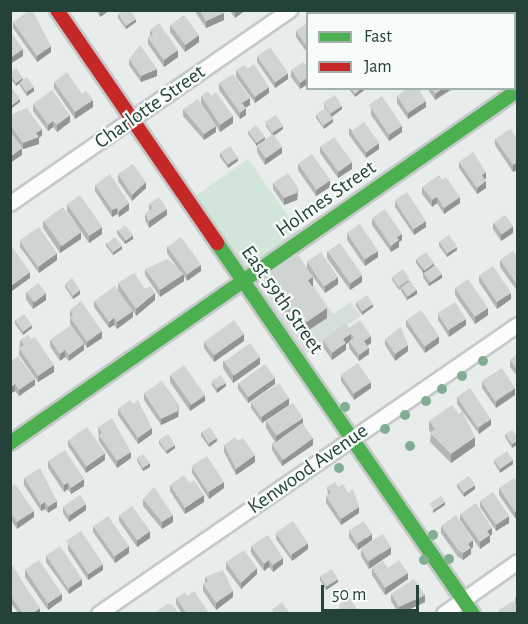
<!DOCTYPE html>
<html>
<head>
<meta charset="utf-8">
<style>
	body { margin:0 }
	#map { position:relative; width:528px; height:624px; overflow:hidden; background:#e8edeb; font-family:"Alegreya Sans",sans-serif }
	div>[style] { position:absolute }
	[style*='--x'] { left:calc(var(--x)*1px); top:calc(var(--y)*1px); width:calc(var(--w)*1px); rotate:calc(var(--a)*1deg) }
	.built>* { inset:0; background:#d6dedb }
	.green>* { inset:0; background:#d1e6d8; transform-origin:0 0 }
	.roads { filter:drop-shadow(2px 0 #c5cac8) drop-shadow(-2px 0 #c5cac8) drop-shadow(0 2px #c5cac8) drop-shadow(0 -2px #c5cac8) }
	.street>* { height:14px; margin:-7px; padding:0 7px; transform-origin:7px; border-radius:7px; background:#fcfcfc }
	.fast>* { height:14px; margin:-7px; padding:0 7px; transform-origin:7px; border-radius:7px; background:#4caf50 }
	.jam>* { height:14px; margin:-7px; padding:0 7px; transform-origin:7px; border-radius:7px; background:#c62828 }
	.trees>* { width:10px; height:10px; margin:-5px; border-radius:50%; background:#81ae93 }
	.wall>* { inset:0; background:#b2b6b5 }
	.shaded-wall>* { inset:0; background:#919493 }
	.building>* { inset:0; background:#cfd4d2; transform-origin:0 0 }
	span { translate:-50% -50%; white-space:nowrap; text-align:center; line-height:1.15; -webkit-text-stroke:4.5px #f7fbf9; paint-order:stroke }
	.street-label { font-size:21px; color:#24423a }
	.frame { position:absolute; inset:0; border:12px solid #24423a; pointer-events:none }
	.legend { position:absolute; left:306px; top:12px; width:210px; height:78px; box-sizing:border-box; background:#f7fbf9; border:2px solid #a3b1ad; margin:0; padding:8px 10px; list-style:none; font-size:18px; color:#24423a }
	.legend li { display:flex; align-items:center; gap:12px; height:30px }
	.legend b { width:30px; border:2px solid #a3b1ad }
	.scale { position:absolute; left:321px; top:585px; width:98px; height:27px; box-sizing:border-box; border:3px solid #24423a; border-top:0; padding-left:8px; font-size:18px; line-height:21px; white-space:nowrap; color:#24423a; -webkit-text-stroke:4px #f7fbf9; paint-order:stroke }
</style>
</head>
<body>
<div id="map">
	<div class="built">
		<div style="clip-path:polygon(292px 253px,333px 314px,351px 302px,361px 316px,305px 354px,257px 283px,258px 278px)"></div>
	</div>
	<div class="green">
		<div style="left:248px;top:159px;width:89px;height:64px;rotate:55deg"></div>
	</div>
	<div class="roads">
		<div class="street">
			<div style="--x:492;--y:10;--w:4;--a:63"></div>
			<div style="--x:514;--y:43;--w:6;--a:45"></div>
			<div style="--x:10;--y:204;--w:341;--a:-34.7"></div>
			<div style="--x:99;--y:614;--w:509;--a:-34.6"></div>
			<div style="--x:444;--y:614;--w:90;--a:-35.1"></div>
		</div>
		<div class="fast">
			<div style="--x:217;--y:243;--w:451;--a:55.4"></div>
			<div style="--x:10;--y:443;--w:619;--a:-34.79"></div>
		</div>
		<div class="jam">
			<div style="--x:57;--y:10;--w:283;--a:55.5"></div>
		</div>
	</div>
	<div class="trees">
		<div style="left:483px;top:361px"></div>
		<div style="left:462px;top:376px"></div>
		<div style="left:442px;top:389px"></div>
		<div style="left:426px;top:401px"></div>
		<div style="left:345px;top:407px"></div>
		<div style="left:405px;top:415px"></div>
		<div style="left:385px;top:429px"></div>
		<div style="left:410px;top:446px"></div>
		<div style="left:339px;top:468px"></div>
		<div style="left:433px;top:535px"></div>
		<div style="left:449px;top:559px"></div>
		<div style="left:424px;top:560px"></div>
	</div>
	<div class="wall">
		<div style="clip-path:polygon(96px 10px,110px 10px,100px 17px)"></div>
		<div style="clip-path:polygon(194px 10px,222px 10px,224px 20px,206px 28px)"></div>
		<div style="clip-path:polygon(229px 10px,246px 10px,235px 18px)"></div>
		<div style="clip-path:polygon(359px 10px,383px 10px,385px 14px,361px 14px)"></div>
		<div style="clip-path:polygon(118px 14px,136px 22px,126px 29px,118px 18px)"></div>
		<div style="clip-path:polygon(13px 22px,51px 52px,37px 62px,13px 28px)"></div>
		<div style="clip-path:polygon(308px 23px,308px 54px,296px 37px,296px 31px)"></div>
		<div style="clip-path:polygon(170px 25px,199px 42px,185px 52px,170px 32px)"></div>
		<div style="clip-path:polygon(150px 30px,178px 57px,164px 67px,148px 44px,148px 38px,150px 36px)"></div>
		<div style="clip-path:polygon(257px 56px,288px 79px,275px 88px,257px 62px)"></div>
		<div style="clip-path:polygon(129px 59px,157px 76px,141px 82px,129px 65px)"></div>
		<div style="clip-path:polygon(308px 68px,308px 84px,300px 89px,291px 77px,291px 70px)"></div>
		<div style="clip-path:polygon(236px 70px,269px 93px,255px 103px,236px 77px)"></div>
		<div style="clip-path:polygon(10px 72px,23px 80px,34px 91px,27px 96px,20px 86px,20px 83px,16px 86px,10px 78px)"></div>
		<div style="clip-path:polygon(54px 82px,82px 94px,93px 107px,75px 119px,54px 88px)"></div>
		<div style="clip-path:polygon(219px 83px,250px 105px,245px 108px,246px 115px,240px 119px,219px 90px)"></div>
		<div style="clip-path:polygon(348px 88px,367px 88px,355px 97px)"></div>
		<div style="clip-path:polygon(427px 88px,453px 88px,453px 89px,435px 100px)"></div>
		<div style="clip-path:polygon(201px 96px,211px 96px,233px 123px,220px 132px,201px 103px)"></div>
		<div style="clip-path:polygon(397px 96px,426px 107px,408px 119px,397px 103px)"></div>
		<div style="clip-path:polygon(324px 103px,342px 109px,332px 117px,333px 122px,324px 129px,316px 118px,316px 115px,325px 109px,324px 106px)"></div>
		<div style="clip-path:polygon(33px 104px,70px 122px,57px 132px,53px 127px,48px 131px,33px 111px)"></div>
		<div style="clip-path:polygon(371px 108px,402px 132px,389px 141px,371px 115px)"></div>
		<div style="clip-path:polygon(183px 109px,216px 132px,204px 140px,183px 116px)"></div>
		<div style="clip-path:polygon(10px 115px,42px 135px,39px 138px,39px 144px,23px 149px,10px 132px)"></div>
		<div style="clip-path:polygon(266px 123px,283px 129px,274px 136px,282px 153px,265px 165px,257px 152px,257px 146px,248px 134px,248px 131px,265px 140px,272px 135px,266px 126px)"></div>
		<div style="clip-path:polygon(349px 128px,379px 149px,366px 158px,349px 135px)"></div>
		<div style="clip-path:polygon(495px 139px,518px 140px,518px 169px,513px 172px,495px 145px)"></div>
		<div style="clip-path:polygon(320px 146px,352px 169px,338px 178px,320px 153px)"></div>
		<div style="clip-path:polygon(220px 153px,238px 161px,228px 168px,220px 157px)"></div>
		<div style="clip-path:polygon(459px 162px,486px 178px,485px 180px,486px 188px,477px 194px,459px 168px)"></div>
		<div style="clip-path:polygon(298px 164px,330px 187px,316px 196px,298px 170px)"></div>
		<div style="clip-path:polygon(118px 174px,146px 188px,132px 201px,118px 181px)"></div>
		<div style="clip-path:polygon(273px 183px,298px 194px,297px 200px,284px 205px,273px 189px)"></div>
		<div style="clip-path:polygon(95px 185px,129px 210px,119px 217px,117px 214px,112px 217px,95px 191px)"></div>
		<div style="clip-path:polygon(422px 187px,460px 203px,444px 214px,437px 203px,432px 207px,422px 194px)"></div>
		<div style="clip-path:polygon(395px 201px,426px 227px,414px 235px,395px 207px)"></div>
		<div style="clip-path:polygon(67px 204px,102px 234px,89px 243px,67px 211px)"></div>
		<div style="clip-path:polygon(149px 204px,167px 215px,149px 228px,145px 220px,145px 214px,149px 211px)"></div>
		<div style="clip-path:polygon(372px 218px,402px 240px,399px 242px,399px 247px,391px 252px,372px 225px)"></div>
		<div style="clip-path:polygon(43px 221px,81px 239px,60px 253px,43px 228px)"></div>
		<div style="clip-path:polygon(493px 223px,513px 233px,501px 241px,493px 229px)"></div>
		<div style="clip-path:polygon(117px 230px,133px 239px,125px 244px,117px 234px)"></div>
		<div style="clip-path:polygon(347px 233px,378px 257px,365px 266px,347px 240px)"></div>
		<div style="clip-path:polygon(20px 241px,57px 260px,39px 273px,20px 247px)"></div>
		<div style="clip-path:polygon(439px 242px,457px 250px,447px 257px,439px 246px)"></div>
		<div style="clip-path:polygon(106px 243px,122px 249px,113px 255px,106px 246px)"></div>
		<div style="clip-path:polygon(167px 246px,201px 271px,187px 281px,184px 276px,184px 281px,160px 297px,145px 275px,145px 269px,179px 270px,167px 253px)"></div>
		<div style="clip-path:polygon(327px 251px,362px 282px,350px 290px,327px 258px)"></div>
		<div style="clip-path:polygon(518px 258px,518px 292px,500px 267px,500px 260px)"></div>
		<div style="clip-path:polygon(416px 259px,434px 265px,442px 278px,429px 286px,423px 277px,423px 273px,416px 263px)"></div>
		<div style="clip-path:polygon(307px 262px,338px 284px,325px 293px,313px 277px,313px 286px,312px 287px,327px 318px,301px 335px,266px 284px,266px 274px,307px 268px)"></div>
		<div style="clip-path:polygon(479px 276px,511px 299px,497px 309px,479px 282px)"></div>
		<div style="clip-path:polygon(392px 277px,410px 281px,417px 294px,407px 300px,401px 291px,401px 289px,399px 290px,392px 280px)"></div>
		<div style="clip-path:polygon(118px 283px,155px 300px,136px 316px,133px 311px,133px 317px,117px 329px,114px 325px,109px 328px,94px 307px,94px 301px,118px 290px)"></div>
		<div style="clip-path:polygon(65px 284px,80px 294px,73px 299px,65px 287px)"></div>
		<div style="clip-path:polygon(455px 288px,488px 315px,475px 324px,455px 295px)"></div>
		<div style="clip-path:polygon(26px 292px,46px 300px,33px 309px,26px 299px)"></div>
		<div style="clip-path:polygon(356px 302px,373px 307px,362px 315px,356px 306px)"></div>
		<div style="clip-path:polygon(70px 310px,102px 338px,87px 348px,84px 344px,84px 350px,69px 361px,65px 357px,60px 361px,50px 346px,50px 340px,83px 342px,70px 324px)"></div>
		<div style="clip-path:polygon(438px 314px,466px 325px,449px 337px,438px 320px)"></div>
		<div style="clip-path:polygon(15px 320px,32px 328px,23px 335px,15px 324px)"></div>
		<div style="clip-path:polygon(406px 320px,439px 343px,425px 353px,406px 326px)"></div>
		<div style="clip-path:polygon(349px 328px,371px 343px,367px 346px,369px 354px,359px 361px,349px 348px,349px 342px,346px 344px,346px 350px,332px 360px,323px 347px,323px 340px)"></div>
		<div style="clip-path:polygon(385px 339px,408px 351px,395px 361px,385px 345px)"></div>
		<div style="clip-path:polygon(20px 340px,54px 372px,38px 382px,19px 355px)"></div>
		<div style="clip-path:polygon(204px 341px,244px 341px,214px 362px,204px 348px)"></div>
		<div style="clip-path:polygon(518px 355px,518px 377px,510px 367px,510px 360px)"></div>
		<div style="clip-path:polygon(223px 361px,260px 364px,233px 383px,223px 368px)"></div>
		<div style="clip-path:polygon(10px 362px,35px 385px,19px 396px,15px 391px,10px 394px)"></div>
		<div style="clip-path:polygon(170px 375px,205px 401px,190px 411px,170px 382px)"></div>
		<div style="clip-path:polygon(341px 375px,371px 388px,354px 400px,341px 381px)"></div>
		<div style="clip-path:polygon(212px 382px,226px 386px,217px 393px,212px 385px)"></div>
		<div style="clip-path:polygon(482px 382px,515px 395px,496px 408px,482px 388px)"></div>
		<div style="clip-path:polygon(238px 383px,275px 384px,248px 403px,238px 389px)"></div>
		<div style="clip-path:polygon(144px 393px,179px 412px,178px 417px,161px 425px,144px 400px)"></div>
		<div style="clip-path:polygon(457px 397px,491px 425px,479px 434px,457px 404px)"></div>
		<div style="clip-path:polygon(251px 402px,289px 405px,262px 423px,251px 408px)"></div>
		<div style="clip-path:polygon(133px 404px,152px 434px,138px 444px,118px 415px,118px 409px)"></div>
		<div style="clip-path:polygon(266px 421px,303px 424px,313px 445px,282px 466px,272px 450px,272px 444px,275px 442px,266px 428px)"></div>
		<div style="clip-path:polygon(429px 421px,475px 446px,451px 463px,430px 442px,431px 432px,429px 431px)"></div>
		<div style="clip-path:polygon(98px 427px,131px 458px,117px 468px,99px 441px)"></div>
		<div style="clip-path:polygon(201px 432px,217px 441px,209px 447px,201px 436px)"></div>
		<div style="clip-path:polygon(505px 434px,518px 438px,518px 444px,512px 448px,505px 437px)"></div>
		<div style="clip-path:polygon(68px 440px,105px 460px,86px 473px,68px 446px)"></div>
		<div style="clip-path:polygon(159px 440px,175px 448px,167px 454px,159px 444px)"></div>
		<div style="clip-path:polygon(238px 441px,255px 462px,236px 475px,224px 452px,224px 445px)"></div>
		<div style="clip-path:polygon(137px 458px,150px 467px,143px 471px,137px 461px)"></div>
		<div style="clip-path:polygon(494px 460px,513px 464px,500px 473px,494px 463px)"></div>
		<div style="clip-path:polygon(48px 461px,84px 486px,71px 494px,68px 489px,64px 492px,48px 468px)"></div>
		<div style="clip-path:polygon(192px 467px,224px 488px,209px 499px,192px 473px)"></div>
		<div style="clip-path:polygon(24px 478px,57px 507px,48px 513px,45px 509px,41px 511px,24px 485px)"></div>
		<div style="clip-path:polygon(190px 483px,204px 502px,185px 514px,170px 491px,170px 485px)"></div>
		<div style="clip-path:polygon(457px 484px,475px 489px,464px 497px,457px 487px)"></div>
		<div style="clip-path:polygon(518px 484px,518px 517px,515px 518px,499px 495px,499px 488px)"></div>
		<div style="clip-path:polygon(10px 487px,34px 517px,17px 529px,10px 519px)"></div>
		<div style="clip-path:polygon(327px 487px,359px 513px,341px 525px,326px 503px,326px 496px,328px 495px)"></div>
		<div style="clip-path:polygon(143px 499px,173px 522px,162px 529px,143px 506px)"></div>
		<div style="clip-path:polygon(480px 501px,509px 523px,496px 531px,480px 507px)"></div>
		<div style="clip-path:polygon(63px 507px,86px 510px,69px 522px,63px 513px)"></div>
		<div style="clip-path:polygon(460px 514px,492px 534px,490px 536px,490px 542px,480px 549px,460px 520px)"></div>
		<div style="clip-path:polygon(119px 515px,150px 538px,137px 547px,119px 521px)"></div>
		<div style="clip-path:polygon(93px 526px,129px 553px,115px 563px,93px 532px)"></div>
		<div style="clip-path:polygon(441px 526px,473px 547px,471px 549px,471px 554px,463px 560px,458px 557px,441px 533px)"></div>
		<div style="clip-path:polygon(349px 531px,372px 540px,358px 550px,349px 538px)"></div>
		<div style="clip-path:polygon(276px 533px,308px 549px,292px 561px,276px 539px)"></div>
		<div style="clip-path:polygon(68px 544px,103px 570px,88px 580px,68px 550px)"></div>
		<div style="clip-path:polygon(251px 546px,283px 564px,273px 572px,269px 567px,264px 571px,251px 553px)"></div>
		<div style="clip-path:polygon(361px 549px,391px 554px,369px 569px,361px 556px)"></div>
		<div style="clip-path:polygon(46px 555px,82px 585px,69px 594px,46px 562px)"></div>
		<div style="clip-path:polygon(10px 562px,18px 575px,40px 614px,19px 614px,10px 602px)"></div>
		<div style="clip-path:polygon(226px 562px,257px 574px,241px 589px,226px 569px)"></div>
		<div style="clip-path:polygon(372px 568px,388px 568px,408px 579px,385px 595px,372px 575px)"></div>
		<div style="clip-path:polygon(25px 570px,62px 600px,48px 610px,25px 577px)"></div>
		<div style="clip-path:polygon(205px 577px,233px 597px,216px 610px,203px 591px,203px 584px,205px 583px)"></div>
		<div style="clip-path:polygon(320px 577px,338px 582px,326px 590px,320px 580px)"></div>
		<div style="clip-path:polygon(391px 594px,425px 602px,399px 614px,391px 601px)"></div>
		<div style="clip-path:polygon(187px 596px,209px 614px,182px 614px,176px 604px,176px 598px)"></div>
		<div style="clip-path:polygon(518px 597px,518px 614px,499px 614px,499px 610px,515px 605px,515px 598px)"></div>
	</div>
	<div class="shaded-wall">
		<div style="clip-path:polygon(100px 10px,110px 10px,100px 17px)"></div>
		<div style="clip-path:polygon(237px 10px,246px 10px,235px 18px,235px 12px)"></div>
		<div style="clip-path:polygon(390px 10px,396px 10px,392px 14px,390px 14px)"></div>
		<div style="clip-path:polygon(224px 13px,224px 20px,206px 28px,206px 21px)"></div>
		<div style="clip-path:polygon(136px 19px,136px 22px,126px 29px,126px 26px)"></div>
		<div style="clip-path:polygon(199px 35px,199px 42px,185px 52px,185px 45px)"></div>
		<div style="clip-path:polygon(51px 46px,51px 52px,37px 62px,37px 56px)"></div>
		<div style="clip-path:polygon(23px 49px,23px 56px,10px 64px,10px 58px)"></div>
		<div style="clip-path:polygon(178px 50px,178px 57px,164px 67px,164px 60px)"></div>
		<div style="clip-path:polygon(157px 69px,157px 76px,141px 82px,141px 76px)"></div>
		<div style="clip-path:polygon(288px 73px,288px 79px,275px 88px,275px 82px)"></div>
		<div style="clip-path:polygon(308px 77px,308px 84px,300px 89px,300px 83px)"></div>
		<div style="clip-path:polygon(23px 78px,23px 81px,16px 86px,16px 83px)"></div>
		<div style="clip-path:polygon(34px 87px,34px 91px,27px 96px,27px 92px)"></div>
		<div style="clip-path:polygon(269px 87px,269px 93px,255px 103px,255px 97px)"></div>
		<div style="clip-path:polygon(362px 88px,367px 88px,355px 97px,355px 94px)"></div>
		<div style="clip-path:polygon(443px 88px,453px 88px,435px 100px,435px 94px)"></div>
		<div style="clip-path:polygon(250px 98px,250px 105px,242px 110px,242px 103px)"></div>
		<div style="clip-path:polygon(20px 99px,20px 102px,12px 108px,12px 105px)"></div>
		<div style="clip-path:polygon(93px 100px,93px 107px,75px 119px,75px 112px)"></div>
		<div style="clip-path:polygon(426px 101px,426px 107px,408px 119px,408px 113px)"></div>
		<div style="clip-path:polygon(342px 106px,342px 109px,331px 117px,331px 114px)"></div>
		<div style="clip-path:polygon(246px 108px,246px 115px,240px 119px,240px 113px)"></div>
		<div style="clip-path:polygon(70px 115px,70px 122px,57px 132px,57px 125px)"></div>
		<div style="clip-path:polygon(233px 116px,233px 123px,220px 132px,220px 125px)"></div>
		<div style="clip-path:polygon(333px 119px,333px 122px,324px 129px,324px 126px)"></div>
		<div style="clip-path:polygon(53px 121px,53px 127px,48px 131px,48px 125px)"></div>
		<div style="clip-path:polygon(216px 126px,216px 132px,204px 140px,204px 134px)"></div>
		<div style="clip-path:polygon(283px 126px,283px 129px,273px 136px,273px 133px)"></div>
		<div style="clip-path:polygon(402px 126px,402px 132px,389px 141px,389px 135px)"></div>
		<div style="clip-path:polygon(42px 129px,42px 135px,39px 138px,39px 144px,23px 149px,23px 143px)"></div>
		<div style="clip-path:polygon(265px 137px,265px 140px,256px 146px,256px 143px)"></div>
		<div style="clip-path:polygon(379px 143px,379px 149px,366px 158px,366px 152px)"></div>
		<div style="clip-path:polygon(282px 147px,282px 153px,265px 165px,265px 158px)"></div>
		<div style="clip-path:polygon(22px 148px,22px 155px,10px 163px,10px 157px)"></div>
		<div style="clip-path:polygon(238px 158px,238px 161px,228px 168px,228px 165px)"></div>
		<div style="clip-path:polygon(352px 162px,352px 169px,338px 178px,338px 171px)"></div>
		<div style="clip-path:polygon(518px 162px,518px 169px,513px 172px,513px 165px)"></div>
		<div style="clip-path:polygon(486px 172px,486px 178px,482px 182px,482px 175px)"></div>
		<div style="clip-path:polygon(330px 180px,330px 187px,316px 196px,316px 190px)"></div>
		<div style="clip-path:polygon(486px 181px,486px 188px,477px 194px,477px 188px)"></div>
		<div style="clip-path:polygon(146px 182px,146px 188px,132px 201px,132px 195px)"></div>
		<div style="clip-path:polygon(298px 188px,297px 200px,284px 205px,284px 198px)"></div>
		<div style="clip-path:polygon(437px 197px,437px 203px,432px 207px,432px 200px)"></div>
		<div style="clip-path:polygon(460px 197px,460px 203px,444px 214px,444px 208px)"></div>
		<div style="clip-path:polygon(129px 203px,129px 210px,119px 217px,119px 211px)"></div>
		<div style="clip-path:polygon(117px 208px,117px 214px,112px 217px,112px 210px)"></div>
		<div style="clip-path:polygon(167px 209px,167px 215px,149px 228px,149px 221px)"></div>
		<div style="clip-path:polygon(426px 221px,426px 227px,414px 235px,414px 229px)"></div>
		<div style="clip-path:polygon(513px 226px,513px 233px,501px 241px,501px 234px)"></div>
		<div style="clip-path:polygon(102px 227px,102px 234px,89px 243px,89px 236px)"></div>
		<div style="clip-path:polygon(81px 232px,81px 239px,60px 253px,60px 247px)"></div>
		<div style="clip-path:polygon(402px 234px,402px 240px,399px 242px,399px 247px,391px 252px,391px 246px,397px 237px)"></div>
		<div style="clip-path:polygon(133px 235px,133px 239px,125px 244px,125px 241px)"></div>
		<div style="clip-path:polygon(122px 246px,122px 249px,113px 255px,113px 252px)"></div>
		<div style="clip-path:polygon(457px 247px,457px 250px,447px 257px,447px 254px)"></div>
		<div style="clip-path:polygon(378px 251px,378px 257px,365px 266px,365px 260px)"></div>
		<div style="clip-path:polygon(57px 253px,57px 260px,39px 273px,39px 267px)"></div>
		<div style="clip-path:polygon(434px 263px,434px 266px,423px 273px,423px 270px)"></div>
		<div style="clip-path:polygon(201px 265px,201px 271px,187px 281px,187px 274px)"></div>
		<div style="clip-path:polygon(30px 272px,30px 278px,12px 291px,12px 285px)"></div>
		<div style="clip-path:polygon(184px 274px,184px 281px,160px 297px,160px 290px)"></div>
		<div style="clip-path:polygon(442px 274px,442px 278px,429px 286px,429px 283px)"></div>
		<div style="clip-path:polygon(362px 275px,362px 282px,350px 290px,350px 284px)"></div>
		<div style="clip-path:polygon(313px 277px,313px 286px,308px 290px,308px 280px)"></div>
		<div style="clip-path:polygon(338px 277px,338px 284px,325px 293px,325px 287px)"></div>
		<div style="clip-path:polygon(80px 290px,80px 294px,73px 299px,73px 296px)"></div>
		<div style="clip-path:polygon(417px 290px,417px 294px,407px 300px,407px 297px)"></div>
		<div style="clip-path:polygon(46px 293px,46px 300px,33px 309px,33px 302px)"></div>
		<div style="clip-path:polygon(155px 293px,155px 300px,136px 316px,136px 309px)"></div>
		<div style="clip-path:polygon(511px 293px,511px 299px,497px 309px,497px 302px)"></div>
		<div style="clip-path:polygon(373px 304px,373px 307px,362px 315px,362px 311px)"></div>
		<div style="clip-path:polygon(327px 308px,327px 318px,301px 335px,301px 326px)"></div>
		<div style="clip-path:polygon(488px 308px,488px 315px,475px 324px,475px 317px)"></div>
		<div style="clip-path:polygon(133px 311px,133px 317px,117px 329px,117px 322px)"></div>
		<div style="clip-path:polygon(114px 318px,114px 325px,109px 328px,109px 322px)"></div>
		<div style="clip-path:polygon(466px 319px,466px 325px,449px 337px,449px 330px)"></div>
		<div style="clip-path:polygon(32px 325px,32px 328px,23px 335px,23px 331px)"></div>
		<div style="clip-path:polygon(102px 331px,102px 338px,87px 348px,87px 342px)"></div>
		<div style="clip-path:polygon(244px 334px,244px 341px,214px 362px,214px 355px)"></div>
		<div style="clip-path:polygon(351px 334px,351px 341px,346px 344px,346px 350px,332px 360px,332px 353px,343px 339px)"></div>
		<div style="clip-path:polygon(371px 336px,371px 343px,364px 348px,364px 341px)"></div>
		<div style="clip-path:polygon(439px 336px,439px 343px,425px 353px,425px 347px)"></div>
		<div style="clip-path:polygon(84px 344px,84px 350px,69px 361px,69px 355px)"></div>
		<div style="clip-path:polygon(408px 345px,408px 351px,395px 361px,395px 354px)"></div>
		<div style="clip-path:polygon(369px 348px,369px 354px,359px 361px,359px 355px)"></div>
		<div style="clip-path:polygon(65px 350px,65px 357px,60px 361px,60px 354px)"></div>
		<div style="clip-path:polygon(260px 357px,260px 364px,233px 383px,233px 376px)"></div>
		<div style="clip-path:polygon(54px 365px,54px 372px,38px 382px,38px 376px)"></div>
		<div style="clip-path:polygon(275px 378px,275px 384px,248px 403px,248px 397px)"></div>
		<div style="clip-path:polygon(35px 379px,35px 385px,19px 396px,19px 390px)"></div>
		<div style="clip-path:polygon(371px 382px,371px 388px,354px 400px,354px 394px)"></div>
		<div style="clip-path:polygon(226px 383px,226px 386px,217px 393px,217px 389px)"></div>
		<div style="clip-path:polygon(15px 384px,15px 391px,10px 394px,10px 388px)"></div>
		<div style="clip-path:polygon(515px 388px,515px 395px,496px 408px,496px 402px)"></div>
		<div style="clip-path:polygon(205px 395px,205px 401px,190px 411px,190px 405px)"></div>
		<div style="clip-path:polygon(289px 398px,289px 405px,262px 423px,262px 417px)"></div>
		<div style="clip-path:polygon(179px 405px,178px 417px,161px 425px,161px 419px)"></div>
		<div style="clip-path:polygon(303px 418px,303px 425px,276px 443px,276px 436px)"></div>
		<div style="clip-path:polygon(491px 419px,491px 425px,479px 434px,479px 428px)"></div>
		<div style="clip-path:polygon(152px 428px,152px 434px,138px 444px,138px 438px)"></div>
		<div style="clip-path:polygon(475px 437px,475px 446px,451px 463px,451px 454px)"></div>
		<div style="clip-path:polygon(217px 438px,217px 441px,209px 447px,209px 444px)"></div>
		<div style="clip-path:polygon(313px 438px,313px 445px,282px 466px,282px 459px)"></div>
		<div style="clip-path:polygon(518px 441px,518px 444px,512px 448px,512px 444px)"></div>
		<div style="clip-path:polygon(175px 445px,175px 448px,167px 454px,167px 451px)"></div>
		<div style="clip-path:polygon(131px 452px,131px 458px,117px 468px,117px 461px)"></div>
		<div style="clip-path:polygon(105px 453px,105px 460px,86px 473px,86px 466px)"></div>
		<div style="clip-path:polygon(255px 455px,255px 462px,236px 475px,236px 469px)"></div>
		<div style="clip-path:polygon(513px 460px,513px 464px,500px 473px,500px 469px)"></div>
		<div style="clip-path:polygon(150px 463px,150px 467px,143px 471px,143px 468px)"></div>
		<div style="clip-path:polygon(84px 479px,84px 486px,71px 494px,71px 488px)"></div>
		<div style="clip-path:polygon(224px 482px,224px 488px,209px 499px,209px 492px)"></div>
		<div style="clip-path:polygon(68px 483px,68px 489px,64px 492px,64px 485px)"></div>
		<div style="clip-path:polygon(475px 485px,475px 489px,464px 497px,464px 493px)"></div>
		<div style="clip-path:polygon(204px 495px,204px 502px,185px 514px,185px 508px)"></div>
		<div style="clip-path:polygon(57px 501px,57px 507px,48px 513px,48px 507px)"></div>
		<div style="clip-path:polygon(45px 502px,45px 509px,41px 511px,41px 505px)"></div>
		<div style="clip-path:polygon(445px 502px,445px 505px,433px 513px,433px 510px)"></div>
		<div style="clip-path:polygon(86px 504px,86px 510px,69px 522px,69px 516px)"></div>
		<div style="clip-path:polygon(359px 507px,359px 513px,341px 525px,341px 519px)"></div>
		<div style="clip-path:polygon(518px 510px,518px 517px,515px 518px,515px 512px)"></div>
		<div style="clip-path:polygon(34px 511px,34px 517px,17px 529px,17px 522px)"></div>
		<div style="clip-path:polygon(173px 515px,173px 522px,162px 529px,162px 522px)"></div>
		<div style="clip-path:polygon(509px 516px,509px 523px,496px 531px,496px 525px)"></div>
		<div style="clip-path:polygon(492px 528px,492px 534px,490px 536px,490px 542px,480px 549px,480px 542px,487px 531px)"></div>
		<div style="clip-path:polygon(150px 531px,150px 538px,137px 547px,137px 540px)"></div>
		<div style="clip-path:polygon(372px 534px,372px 540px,358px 550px,358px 544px)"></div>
		<div style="clip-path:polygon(473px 540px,473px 547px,471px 549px,471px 554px,463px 560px,463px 553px,468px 544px)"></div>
		<div style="clip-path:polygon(308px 543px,308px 549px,292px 561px,292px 554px)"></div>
		<div style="clip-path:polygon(129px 546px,129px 553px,115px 563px,115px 556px)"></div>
		<div style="clip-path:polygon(391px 547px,391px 554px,369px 569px,369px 562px)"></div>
		<div style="clip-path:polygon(283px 558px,283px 564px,273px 572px,273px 565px)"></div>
		<div style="clip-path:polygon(269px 560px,269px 567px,264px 571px,264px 564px)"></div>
		<div style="clip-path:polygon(103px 564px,103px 570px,88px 580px,88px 573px)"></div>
		<div style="clip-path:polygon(257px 568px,257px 574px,241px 589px,241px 583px)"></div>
		<div style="clip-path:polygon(408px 573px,408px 579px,385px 595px,385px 588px)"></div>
		<div style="clip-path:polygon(82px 579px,82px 585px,69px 594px,69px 588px)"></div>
		<div style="clip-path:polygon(338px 579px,338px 582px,326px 590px,326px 587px)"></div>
		<div style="clip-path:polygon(233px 591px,233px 597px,216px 610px,216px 603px)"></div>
		<div style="clip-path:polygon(62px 594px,62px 600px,48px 610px,48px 603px)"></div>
		<div style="clip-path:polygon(425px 595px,425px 602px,400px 614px,399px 607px)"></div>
		<div style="clip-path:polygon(40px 608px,40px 614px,32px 614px)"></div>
	</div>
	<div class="building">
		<div style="clip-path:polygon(30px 10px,32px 10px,51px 46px,37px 56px,13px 22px)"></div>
		<div style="clip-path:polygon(124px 10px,130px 10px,136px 19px,126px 26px,118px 14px)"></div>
		<div style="clip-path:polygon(199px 10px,222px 10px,224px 13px,206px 21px)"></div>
		<div style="clip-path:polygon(324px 10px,327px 10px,329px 14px,319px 14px)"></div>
		<div style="clip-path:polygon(335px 10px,356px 10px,358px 14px,337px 14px)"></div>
		<div style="clip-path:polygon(364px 10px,383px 10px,385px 13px,366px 14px)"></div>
		<div style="clip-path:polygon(459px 10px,464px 10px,467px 14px,455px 14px)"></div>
		<div style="left:184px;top:15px;width:25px;height:17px;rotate:53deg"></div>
		<div style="clip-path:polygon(159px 23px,178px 50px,164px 60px,148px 38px,153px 34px,150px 30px)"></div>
		<div style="clip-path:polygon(308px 23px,308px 48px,296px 31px)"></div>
		<div style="clip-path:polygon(10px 31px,23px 49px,10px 58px)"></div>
		<div style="clip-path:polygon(140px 45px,157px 69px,141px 76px,129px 59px)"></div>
		<div style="left:270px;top:47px;width:32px;height:16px;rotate:55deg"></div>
		<div style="clip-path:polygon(303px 62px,308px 68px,308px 77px,300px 83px,291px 70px)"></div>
		<div style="clip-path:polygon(254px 64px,269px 87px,255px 97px,236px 70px,244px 65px,247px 69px)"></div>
		<div style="clip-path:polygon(16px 68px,23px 78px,16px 83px,10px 74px,10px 72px)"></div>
		<div style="clip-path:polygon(67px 72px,82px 94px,86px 91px,93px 100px,75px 112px,54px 82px)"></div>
		<div style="clip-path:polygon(233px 74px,250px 98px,242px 103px,246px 108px,240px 113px,219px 83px)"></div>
		<div style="left:27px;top:77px;width:12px;height:9px;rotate:55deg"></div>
		<div style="clip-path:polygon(10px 88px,12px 88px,20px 99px,12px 105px,10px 103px)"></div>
		<div style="clip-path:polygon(351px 88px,362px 88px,355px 94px)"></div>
		<div style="clip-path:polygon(408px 88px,418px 88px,426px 101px,408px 113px,397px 96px)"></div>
		<div style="clip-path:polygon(432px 88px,443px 88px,435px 94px)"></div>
		<div style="clip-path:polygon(52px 90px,70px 115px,57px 125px,53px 121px,48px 125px,33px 104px)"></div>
		<div style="clip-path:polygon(208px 91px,211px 96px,216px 92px,233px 116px,220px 125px,201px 96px)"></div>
		<div style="left:335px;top:95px;width:13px;height:14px;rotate:58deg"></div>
		<div style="left:382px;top:96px;width:36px;height:16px;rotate:56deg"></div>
		<div style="clip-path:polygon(198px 99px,216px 126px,204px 134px,183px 109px)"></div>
		<div style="clip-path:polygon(27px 108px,42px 129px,36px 133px,39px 137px,23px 143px,10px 125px,10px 115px)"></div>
		<div style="left:326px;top:108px;width:13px;height:12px;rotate:58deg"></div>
		<div style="left:276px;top:115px;width:13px;height:13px;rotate:58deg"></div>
		<div style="left:364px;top:122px;width:26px;height:16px;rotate:54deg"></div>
		<div style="left:256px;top:125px;width:15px;height:10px;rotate:53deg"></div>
		<div style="clip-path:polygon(510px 129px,518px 140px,518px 162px,513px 165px,495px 139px)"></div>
		<div style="clip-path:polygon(10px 133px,22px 148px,10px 157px)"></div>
		<div style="left:273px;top:134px;width:16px;height:20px;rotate:55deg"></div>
		<div style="left:334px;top:137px;width:31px;height:17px;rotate:54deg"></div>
		<div style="left:230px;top:146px;width:14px;height:12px;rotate:56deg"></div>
		<div style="clip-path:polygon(473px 152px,486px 172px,482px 175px,486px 181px,477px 188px,459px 162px)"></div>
		<div style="left:312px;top:154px;width:32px;height:17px;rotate:55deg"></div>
		<div style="clip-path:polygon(133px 164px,146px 182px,132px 195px,118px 174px)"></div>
		<div style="clip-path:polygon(288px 173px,298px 188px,297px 193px,284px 198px,273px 183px)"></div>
		<div style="clip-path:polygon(110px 174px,129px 203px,119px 211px,117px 208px,112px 210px,95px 185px)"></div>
		<div style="clip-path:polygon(439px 175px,442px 180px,446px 177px,460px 197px,444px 208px,437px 197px,432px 200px,422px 187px)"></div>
		<div style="left:407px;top:192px;width:35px;height:15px;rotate:57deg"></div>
		<div style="left:80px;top:195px;width:39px;height:16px;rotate:55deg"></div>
		<div style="clip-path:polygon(159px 197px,167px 209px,149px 221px,145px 214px,152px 208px,149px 204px)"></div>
		<div style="left:63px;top:207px;width:31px;height:24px;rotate:54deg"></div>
		<div style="clip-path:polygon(385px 209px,402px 234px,397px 237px,399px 240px,391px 246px,372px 218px)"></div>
		<div style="left:505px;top:215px;width:14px;height:14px;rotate:54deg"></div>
		<div style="left:360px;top:224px;width:32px;height:16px;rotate:56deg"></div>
		<div style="left:125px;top:225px;width:13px;height:9px;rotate:51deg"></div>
		<div style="left:39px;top:227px;width:32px;height:24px;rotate:55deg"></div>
		<div style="left:449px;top:235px;width:14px;height:12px;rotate:56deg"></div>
		<div style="left:115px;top:237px;width:11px;height:11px;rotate:52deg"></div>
		<div style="left:181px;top:237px;width:34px;height:17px;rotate:54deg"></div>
		<div style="left:340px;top:243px;width:39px;height:15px;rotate:55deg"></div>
		<div style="clip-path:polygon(10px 244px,30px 272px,12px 285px,10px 283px)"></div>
		<div style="clip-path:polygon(513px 251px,518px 258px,518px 286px,500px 260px)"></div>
		<div style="left:321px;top:252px;width:30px;height:17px;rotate:56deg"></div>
		<div style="left:426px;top:252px;width:14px;height:12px;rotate:54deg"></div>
		<div style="clip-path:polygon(297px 253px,313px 277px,308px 280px,327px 308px,301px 326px,266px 274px)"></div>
		<div style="clip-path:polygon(168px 259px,184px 274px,160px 290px,145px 269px)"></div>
		<div style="left:435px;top:265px;width:11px;height:14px;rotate:52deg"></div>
		<div style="left:493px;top:266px;width:32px;height:17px;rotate:56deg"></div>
		<div style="left:403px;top:269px;width:12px;height:14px;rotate:55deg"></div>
		<div style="clip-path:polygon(134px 273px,145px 289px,150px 286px,155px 293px,136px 309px,118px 283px)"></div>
		<div style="clip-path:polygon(72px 278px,80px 290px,73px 296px,65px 284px)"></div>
		<div style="left:468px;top:279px;width:35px;height:16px;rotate:55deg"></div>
		<div style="left:410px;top:281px;width:11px;height:11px;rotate:52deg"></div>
		<div style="left:38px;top:283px;width:13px;height:15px;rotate:51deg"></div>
		<div style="clip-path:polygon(115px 286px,133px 311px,117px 322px,114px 318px,109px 322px,94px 301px)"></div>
		<div style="left:367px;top:295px;width:11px;height:13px;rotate:56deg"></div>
		<div style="clip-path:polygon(81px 301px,102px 331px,87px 342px,70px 317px,73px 315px,70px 310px)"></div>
		<div style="left:455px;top:302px;width:20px;height:21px;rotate:57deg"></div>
		<div style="left:421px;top:310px;width:32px;height:18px;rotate:55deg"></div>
		<div style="left:24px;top:314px;width:14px;height:11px;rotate:54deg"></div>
		<div style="left:234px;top:320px;width:17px;height:37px;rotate:54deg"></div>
		<div style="clip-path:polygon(360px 320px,371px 336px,364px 341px,369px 348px,359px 355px,349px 341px,354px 338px,351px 334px,343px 339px,346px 343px,332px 353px,323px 340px,345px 323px,349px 328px)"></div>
		<div style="clip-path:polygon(71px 325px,84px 344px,69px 355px,65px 350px,60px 354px,50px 340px)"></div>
		<div style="clip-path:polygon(401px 327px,408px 345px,395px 354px,385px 339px)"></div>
		<div style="clip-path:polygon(28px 335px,31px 339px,35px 337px,54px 365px,38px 376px,19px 348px,24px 345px,20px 340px)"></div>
		<div style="left:250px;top:343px;width:17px;height:32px;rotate:54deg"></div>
		<div style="clip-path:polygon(518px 355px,518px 371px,510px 360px)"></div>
		<div style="clip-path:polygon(18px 356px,35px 379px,19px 390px,15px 384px,10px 388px,10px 362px)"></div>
		<div style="left:358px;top:363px;width:23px;height:21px;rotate:56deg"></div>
		<div style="left:265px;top:364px;width:17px;height:33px;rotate:54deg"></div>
		<div style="left:184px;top:365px;width:37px;height:17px;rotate:55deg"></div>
		<div style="left:502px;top:368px;width:24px;height:24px;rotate:57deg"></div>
		<div style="left:221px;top:375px;width:9px;height:11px;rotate:58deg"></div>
		<div style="clip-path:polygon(162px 381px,179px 405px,178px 411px,161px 419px,144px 393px)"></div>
		<div style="left:279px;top:383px;width:18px;height:34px;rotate:56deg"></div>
		<div style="left:470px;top:388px;width:37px;height:16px;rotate:56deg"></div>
		<div style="clip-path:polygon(130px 400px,133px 404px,138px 400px,152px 428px,138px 438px,118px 409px)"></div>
		<div style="left:293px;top:403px;width:18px;height:32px;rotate:56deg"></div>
		<div style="clip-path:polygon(452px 405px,459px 414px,462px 411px,475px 437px,451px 454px,430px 433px,435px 429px,429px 421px)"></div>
		<div style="clip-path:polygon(112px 418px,131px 452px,117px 461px,99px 435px,102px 433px,98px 427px)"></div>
		<div style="left:302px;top:423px;width:19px;height:37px;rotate:54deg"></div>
		<div style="left:87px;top:427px;width:32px;height:23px;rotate:55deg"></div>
		<div style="left:210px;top:427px;width:13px;height:10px;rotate:58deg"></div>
		<div style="clip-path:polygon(512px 430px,518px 438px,518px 441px,512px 444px,505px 434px)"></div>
		<div style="left:168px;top:434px;width:13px;height:11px;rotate:58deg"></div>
		<div style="clip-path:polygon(235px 437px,238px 441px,243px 438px,255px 455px,236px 469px,224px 445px)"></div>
		<div style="clip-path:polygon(65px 450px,84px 479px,71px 488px,68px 483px,64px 485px,48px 461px)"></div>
		<div style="left:507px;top:451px;width:11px;height:16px;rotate:56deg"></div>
		<div style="clip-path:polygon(143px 454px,150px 463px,143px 468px,137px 458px)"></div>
		<div style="left:207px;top:456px;width:31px;height:19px;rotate:57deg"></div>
		<div style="clip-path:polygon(40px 468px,57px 501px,48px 507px,45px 502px,41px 505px,24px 478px)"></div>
		<div style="clip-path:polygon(184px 475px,190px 483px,194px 480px,204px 495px,185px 508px,170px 485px)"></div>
		<div style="left:469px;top:476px;width:11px;height:14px;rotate:56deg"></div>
		<div style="clip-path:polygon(514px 478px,518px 484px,518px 510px,515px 512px,499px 488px)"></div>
		<div style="clip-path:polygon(335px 482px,338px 487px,343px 484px,348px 493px,353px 489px,359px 507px,341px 519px,326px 496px,331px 493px,327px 487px)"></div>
		<div style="clip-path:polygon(15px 484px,34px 511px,17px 522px,10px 513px,10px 487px)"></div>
		<div style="clip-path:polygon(154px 487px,173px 515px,162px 522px,143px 499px)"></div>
		<div style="left:493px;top:492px;width:29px;height:16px;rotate:56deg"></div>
		<div style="left:80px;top:495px;width:11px;height:21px;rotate:56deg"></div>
		<div style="left:441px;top:496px;width:7px;height:14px;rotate:56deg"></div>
		<div style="clip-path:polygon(476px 503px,492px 528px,487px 531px,490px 535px,480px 542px,460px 514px)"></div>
		<div style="left:132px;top:506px;width:31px;height:16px;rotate:54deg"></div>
		<div style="clip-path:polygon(456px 515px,473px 540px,468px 544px,471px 548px,463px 553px,458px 550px,441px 526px)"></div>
		<div style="left:108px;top:516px;width:37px;height:18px;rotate:55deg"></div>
		<div style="left:293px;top:521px;width:27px;height:21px;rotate:56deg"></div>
		<div style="left:364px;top:521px;width:15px;height:18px;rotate:58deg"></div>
		<div style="left:81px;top:531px;width:40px;height:18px;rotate:56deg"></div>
		<div style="left:383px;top:534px;width:15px;height:27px;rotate:58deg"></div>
		<div style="clip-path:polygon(268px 535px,283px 558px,273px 565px,269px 560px,264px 564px,251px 546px)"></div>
		<div style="left:60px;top:546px;width:40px;height:17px;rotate:56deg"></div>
		<div style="clip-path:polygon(244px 550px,257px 568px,241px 583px,226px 562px)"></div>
		<div style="left:39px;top:560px;width:41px;height:17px;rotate:56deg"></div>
		<div style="clip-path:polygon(399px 560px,408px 573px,385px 588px,372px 568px,383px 561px,388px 568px)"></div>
		<div style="clip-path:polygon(10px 562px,18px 574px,10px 579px)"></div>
		<div style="left:332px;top:569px;width:12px;height:14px;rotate:59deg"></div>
		<div style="clip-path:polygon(223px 570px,233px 591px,216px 603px,203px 584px,208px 581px,205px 577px)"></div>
		<div style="clip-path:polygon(17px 574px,40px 608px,32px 614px,23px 614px,10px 595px,10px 579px)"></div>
		<div style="clip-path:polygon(414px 579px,425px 595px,399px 607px,391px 594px)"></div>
		<div style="clip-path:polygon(194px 591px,209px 613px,208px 614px,187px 614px,176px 598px,185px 592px,187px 596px)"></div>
		<div style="clip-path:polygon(350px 598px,360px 614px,342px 614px,339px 610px,340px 604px)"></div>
		<div style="clip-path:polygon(513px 601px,518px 608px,518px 614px,501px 614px,499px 610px)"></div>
		<div style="clip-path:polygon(282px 602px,290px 614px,274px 614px,272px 610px)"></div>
		<div style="clip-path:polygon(167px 604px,173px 605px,179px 614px,157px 614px,156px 612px)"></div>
	</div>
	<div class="street-label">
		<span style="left:150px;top:107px;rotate:-35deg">Charlotte Street</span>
		<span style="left:326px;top:199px;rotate:-35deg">Holmes Street</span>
		<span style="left:282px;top:300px;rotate:55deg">East 59th Street</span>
		<span style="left:308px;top:469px;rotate:-35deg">Kenwood Avenue</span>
	</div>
	<div class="frame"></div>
	<ul class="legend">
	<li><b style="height:8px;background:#4caf50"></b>Fast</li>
	<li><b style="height:8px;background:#c62828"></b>Jam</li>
	</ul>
	<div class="scale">50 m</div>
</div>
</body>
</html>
